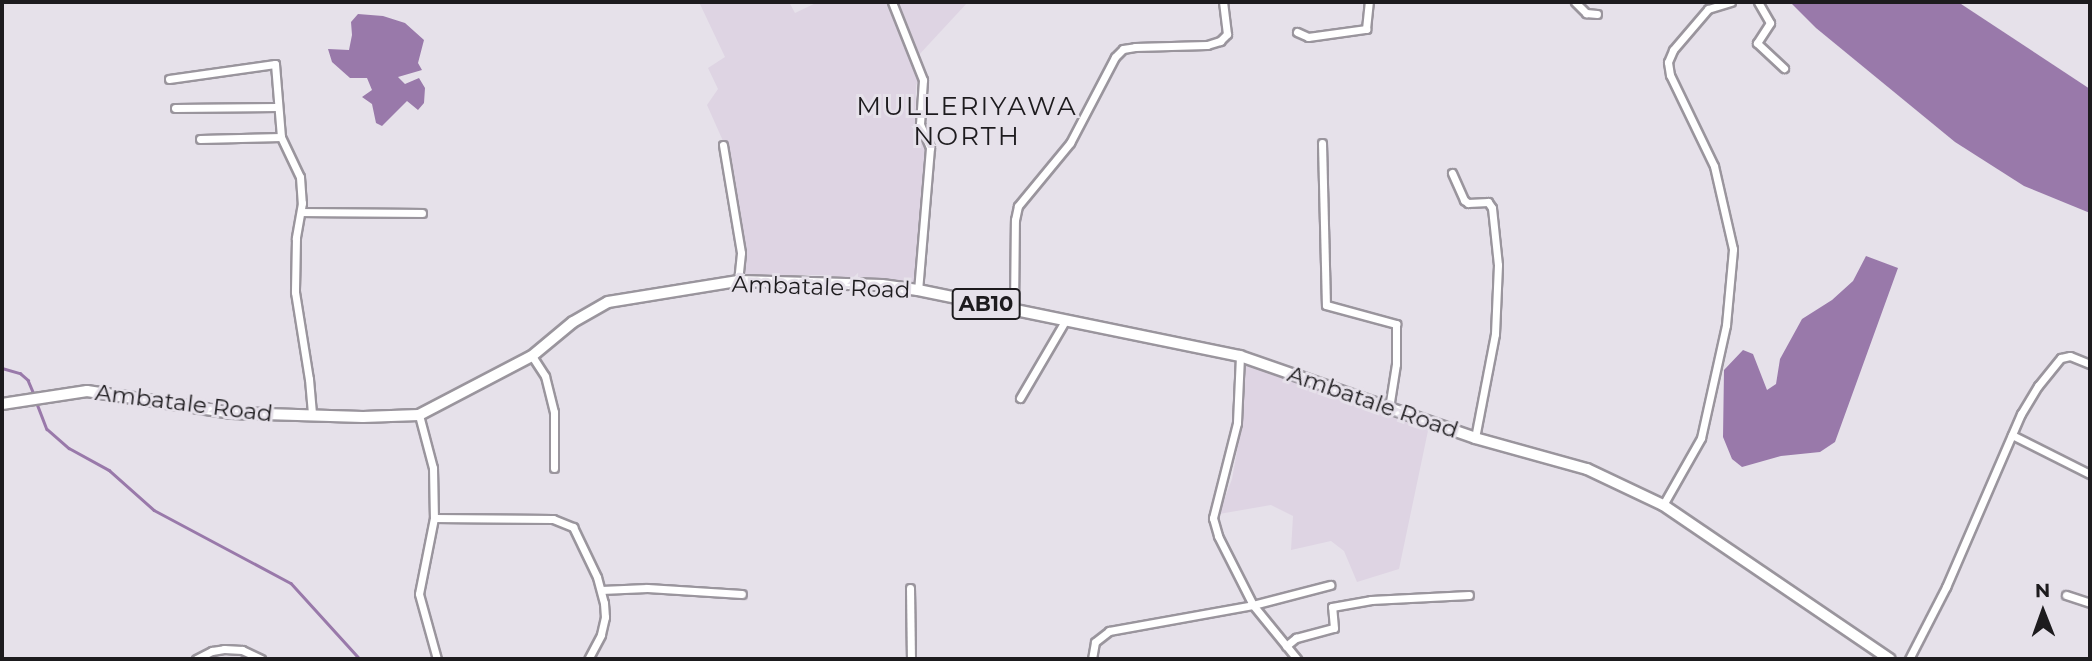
<!DOCTYPE html>
<html>
<head>
<meta charset="utf-8">
<style>
	body { margin:0 }
	#map { position:relative; width:2092px; height:661px; overflow:hidden; background:#e6e1ea; font-family:Montserrat,sans-serif }
	div>[style] { position:absolute }
	[style*='--x'] { left:calc(var(--x)*1px); top:calc(var(--y)*1px); width:calc(var(--w)*1px); rotate:calc(var(--a)*1deg) }
	.built>* { inset:0; background:#ded4e3 }
	.water>* { inset:0; background:#9979aa }
	.stream>* { height:2.5px; margin:-1.25px; padding:0 1.25px; transform-origin:1.25px; border-radius:1.25px; background:#9979aa }
	.roads { filter:drop-shadow(2px 0 #9a959d) drop-shadow(-2px 0 #9a959d) drop-shadow(0 2px #9a959d) drop-shadow(0 -2px #9a959d) }
	.street>* { height:7px; margin:-3.5px; padding:0 3.5px; transform-origin:3.5px; border-radius:3.5px; background:#fff }
	.primary>* { height:10px; margin:-5px; padding:0 5px; transform-origin:5px; border-radius:5px; background:#fff }
	span { translate:-50% -50%; white-space:nowrap; text-align:center; line-height:1.15; -webkit-text-stroke:6px #e6e1ea; paint-order:stroke }
	.shield-label span { padding:2px 5px; background:#e6e1ea; border:2px solid; border-radius:5px; -webkit-text-stroke-width:0 }
	.shield-label { font-size:21px; color:#1d1b1e; font-weight:700 }
	.street-label { font-size:23px; color:#1d1b1e }
	.quarter-label { font-size:26px; color:#1d1b1e; letter-spacing:2px }
	.frame { position:absolute; inset:0; border:4px solid #1d1b1e; pointer-events:none }
	.north { position:absolute; left:2008px; top:577px; width:70px; height:70px; -webkit-text-stroke:5px #e6e1ea; paint-order:stroke; rotate:359deg; font-size:19px; font-weight:700; line-height:28px; text-align:center; color:#1d1b1e }
	.north::after { content:''; display:block; margin:auto; width:24px; height:32px; background:#1d1b1e; clip-path:polygon(50% 0,100% 100%,50% 72%,0 100%) }
</style>
</head>
<body>
<div id="map">
	<div class="built">
		<div style="clip-path:polygon(699px 2px,789px 2px,795px 13px,818px 2px,890px 2px,920px 79px,916px 85px,915px 123px,925px 149px,915px 285px,821px 275px,740px 275px,739px 224px,723px 141px,707px 105px,718px 89px,708px 68px,725px 57px)"></div>
		<div style="clip-path:polygon(895px 2px,968px 2px,917px 57px)"></div>
		<div style="clip-path:polygon(1243px 362px,1429px 426px,1399px 569px,1357px 582px,1344px 551px,1331px 541px,1291px 550px,1293px 516px,1271px 505px,1219px 514px,1232px 479px,1243px 419px)"></div>
	</div>
	<div class="water">
		<div style="clip-path:polygon(1790px 2px,1958px 2px,2090px 89px,2090px 213px,2024px 186px,1955px 142px,1816px 28px)"></div>
		<div style="clip-path:polygon(358px 14px,383px 16px,405px 23px,424px 40px,418px 63px,422px 70px,398px 77px,405px 84px,419px 78px,425px 88px,424px 103px,418px 110px,407px 101px,382px 126px,376px 123px,372px 104px,362px 97px,372px 90px,367px 78px,350px 78px,332px 62px,328px 49px,349px 50px,352px 35px,351px 22px)"></div>
		<div style="clip-path:polygon(1866px 256px,1898px 268px,1835px 442px,1820px 452px,1781px 456px,1742px 467px,1732px 459px,1723px 437px,1724px 370px,1743px 350px,1753px 354px,1767px 390px,1776px 384px,1780px 359px,1802px 319px,1832px 300px,1853px 281px)"></div>
	</div>
	<div class="stream">
		<div style="--x:2;--y:368;--w:19;--a:16"></div>
		<div style="--x:20;--y:373;--w:11;--a:41"></div>
		<div style="--x:28;--y:380;--w:15;--a:67"></div>
		<div style="--x:36;--y:401;--w:30;--a:69"></div>
		<div style="--x:47;--y:429;--w:29;--a:41"></div>
		<div style="--x:69;--y:448;--w:46;--a:28.8"></div>
		<div style="--x:109;--y:470;--w:60;--a:41.6"></div>
		<div style="--x:154;--y:510;--w:155;--a:28.1"></div>
		<div style="--x:291;--y:583;--w:103;--a:47.8"></div>
	</div>
	<div class="roads">
		<div class="street">
			<div style="--x:892;--y:2;--w:84;--a:68.3"></div>
			<div style="--x:923;--y:80;--w:44;--a:93.9"></div>
			<div style="--x:920;--y:124;--w:26;--a:67"></div>
			<div style="--x:930;--y:148;--w:143;--a:94.8"></div>
			<div style="--x:1575;--y:2;--w:16;--a:45"></div>
			<div style="--x:1586;--y:13;--w:11;--a:5"></div>
			<div style="--x:1758;--y:2;--w:24;--a:60"></div>
			<div style="--x:1770;--y:23;--w:24;--a:123"></div>
			<div style="--x:1757;--y:43;--w:37;--a:43"></div>
			<div style="--x:1297;--y:32;--w:12;--a:24"></div>
			<div style="--x:1308;--y:37;--w:59;--a:-7.9"></div>
			<div style="--x:1366;--y:29;--w:27;--a:-84"></div>
			<div style="--x:169;--y:79;--w:107;--a:-8.1"></div>
			<div style="--x:275;--y:64;--w:73;--a:85.3"></div>
			<div style="--x:281;--y:137;--w:44;--a:64.6"></div>
			<div style="--x:300;--y:177;--w:26;--a:86"></div>
			<div style="--x:302;--y:203;--w:36;--a:100"></div>
			<div style="--x:296;--y:238;--w:54;--a:91.1"></div>
			<div style="--x:295;--y:292;--w:88;--a:80.9"></div>
			<div style="--x:309;--y:379;--w:37;--a:85"></div>
			<div style="--x:175;--y:108;--w:102;--a:-0.6"></div>
			<div style="--x:200;--y:139;--w:81;--a:-1.4"></div>
			<div style="--x:1322;--y:143;--w:162;--a:88.6"></div>
			<div style="--x:1326;--y:305;--w:73;--a:15.2"></div>
			<div style="--x:1396;--y:324;--w:40;--a:90"></div>
			<div style="--x:1396;--y:364;--w:45;--a:99"></div>
			<div style="--x:723;--y:145;--w:109;--a:80.5"></div>
			<div style="--x:741;--y:253;--w:28;--a:96"></div>
			<div style="--x:1452;--y:173;--w:30;--a:66"></div>
			<div style="--x:1464;--y:200;--w:5;--a:37"></div>
			<div style="--x:1468;--y:203;--w:20;--a:-3"></div>
			<div style="--x:1488;--y:202;--w:7;--a:56"></div>
			<div style="--x:1492;--y:208;--w:57;--a:84"></div>
			<div style="--x:1498;--y:265;--w:69;--a:92.5"></div>
			<div style="--x:1495;--y:334;--w:106;--a:100.9"></div>
			<div style="--x:301;--y:212;--w:121;--a:0.5"></div>
			<div style="--x:1014;--y:310;--w:90;--a:-89.4"></div>
			<div style="--x:1015;--y:220;--w:14;--a:-78"></div>
			<div style="--x:1018;--y:206;--w:82;--a:-50.5"></div>
			<div style="--x:1070;--y:143;--w:97;--a:-62.4"></div>
			<div style="--x:1115;--y:57;--w:11;--a:-45"></div>
			<div style="--x:1123;--y:49;--w:12;--a:-9"></div>
			<div style="--x:1135;--y:47;--w:72;--a:-1.6"></div>
			<div style="--x:1207;--y:45;--w:14;--a:-17"></div>
			<div style="--x:1220;--y:41;--w:10;--a:-45"></div>
			<div style="--x:1227;--y:34;--w:32;--a:-97"></div>
			<div style="--x:532;--y:356;--w:24;--a:57"></div>
			<div style="--x:545;--y:376;--w:37;--a:76"></div>
			<div style="--x:554;--y:412;--w:56;--a:90"></div>
			<div style="--x:1240;--y:356;--w:67;--a:92.6"></div>
			<div style="--x:1237;--y:423;--w:98;--a:104.2"></div>
			<div style="--x:1213;--y:518;--w:19;--a:74"></div>
			<div style="--x:1218;--y:536;--w:77;--a:63.1"></div>
			<div style="--x:1253;--y:605;--w:70;--a:50.8"></div>
			<div style="--x:1020;--y:398;--w:89;--a:-59.7"></div>
			<div style="--x:419;--y:415;--w:55;--a:75.2"></div>
			<div style="--x:433;--y:468;--w:50;--a:88.9"></div>
			<div style="--x:434;--y:518;--w:119;--a:0.5"></div>
			<div style="--x:553;--y:519;--w:22;--a:22"></div>
			<div style="--x:573;--y:527;--w:55;--a:64.4"></div>
			<div style="--x:597;--y:577;--w:27;--a:75"></div>
			<div style="--x:604;--y:603;--w:14;--a:86"></div>
			<div style="--x:605;--y:617;--w:18;--a:103"></div>
			<div style="--x:601;--y:635;--w:27;--a:118"></div>
			<div style="--x:2012;--y:435;--w:87;--a:26.6"></div>
			<div style="--x:1663;--y:505;--w:77;--a:-60.4"></div>
			<div style="--x:1701;--y:438;--w:116;--a:-77.5"></div>
			<div style="--x:1726;--y:325;--w:76;--a:-84.7"></div>
			<div style="--x:1733;--y:249;--w:85;--a:-102.9"></div>
			<div style="--x:1714;--y:166;--w:101;--a:-115.8"></div>
			<div style="--x:1670;--y:75;--w:13;--a:-99"></div>
			<div style="--x:1668;--y:62;--w:13;--a:-67"></div>
			<div style="--x:1673;--y:50;--w:54;--a:-49.5"></div>
			<div style="--x:1708;--y:9;--w:24;--a:-17"></div>
			<div style="--x:434;--y:518;--w:77;--a:101.2"></div>
			<div style="--x:419;--y:594;--w:67;--a:74.5"></div>
			<div style="--x:910;--y:588;--w:71;--a:89.2"></div>
			<div style="--x:601;--y:590;--w:46;--a:-2.5"></div>
			<div style="--x:647;--y:588;--w:95;--a:3.6"></div>
			<div style="--x:2066;--y:595;--w:25;--a:18"></div>
			<div style="--x:1286;--y:646;--w:13;--a:-39"></div>
			<div style="--x:1296;--y:638;--w:39;--a:-15"></div>
			<div style="--x:1334;--y:628;--w:21;--a:-95"></div>
			<div style="--x:1332;--y:607;--w:40;--a:-10"></div>
			<div style="--x:1371;--y:600;--w:98;--a:-2.9"></div>
			<div style="--x:196;--y:659;--w:18;--a:-27"></div>
			<div style="--x:212;--y:651;--w:12;--a:-9"></div>
			<div style="--x:224;--y:649;--w:18;--a:3"></div>
			<div style="--x:242;--y:650;--w:21;--a:25"></div>
			<div style="--x:1092;--y:659;--w:17;--a:-80"></div>
			<div style="--x:1095;--y:642;--w:18;--a:-38"></div>
			<div style="--x:1109;--y:631;--w:146;--a:-10.2"></div>
			<div style="--x:1253;--y:605;--w:80;--a:-14.6"></div>
			<div style="--x:1909;--y:659;--w:81;--a:-62.8"></div>
			<div style="--x:1946;--y:587;--w:189;--a:-66.6"></div>
			<div style="--x:2021;--y:414;--w:33;--a:-59"></div>
			<div style="--x:2038;--y:386;--w:36;--a:-51"></div>
			<div style="--x:2061;--y:358;--w:9;--a:-13"></div>
			<div style="--x:2070;--y:356;--w:22;--a:22"></div>
		</div>
		<div class="primary">
			<div style="--x:2;--y:404;--w:86;--a:-8.7"></div>
			<div style="--x:87;--y:391;--w:147;--a:8.6"></div>
			<div style="--x:232;--y:413;--w:131;--a:1.7"></div>
			<div style="--x:363;--y:417;--w:56;--a:-2"></div>
			<div style="--x:419;--y:415;--w:127;--a:-27.6"></div>
			<div style="--x:532;--y:356;--w:53;--a:-39.7"></div>
			<div style="--x:573;--y:322;--w:40;--a:-29.7"></div>
			<div style="--x:608;--y:302;--w:132;--a:-9.2"></div>
			<div style="--x:738;--y:281;--w:144;--a:1.6"></div>
			<div style="--x:882;--y:285;--w:36;--a:8"></div>
			<div style="--x:918;--y:290;--w:329;--a:11.6"></div>
			<div style="--x:1240;--y:356;--w:249;--a:19.2"></div>
			<div style="--x:1475;--y:438;--w:116;--a:15.5"></div>
			<div style="--x:1587;--y:469;--w:84;--a:25.3"></div>
			<div style="--x:1663;--y:505;--w:274;--a:34.2"></div>
		</div>
	</div>
	<div class="shield-label">
		<span style="left:986px;top:304px">AB10</span>
	</div>
	<div class="street-label">
		<span style="left:821px;top:287px;rotate:2deg">Ambatale Road</span>
		<span style="left:1373px;top:402px;rotate:19deg">Ambatale Road</span>
		<span style="left:184px;top:403px;rotate:7deg">Ambatale Road</span>
	</div>
	<div class="quarter-label">
		<span style="left:967px;top:122px">MULLERIYAWA<br>NORTH</span>
	</div>
	<div class="frame"></div>
	<div class="north">N</div>
</div>
</body>
</html>
